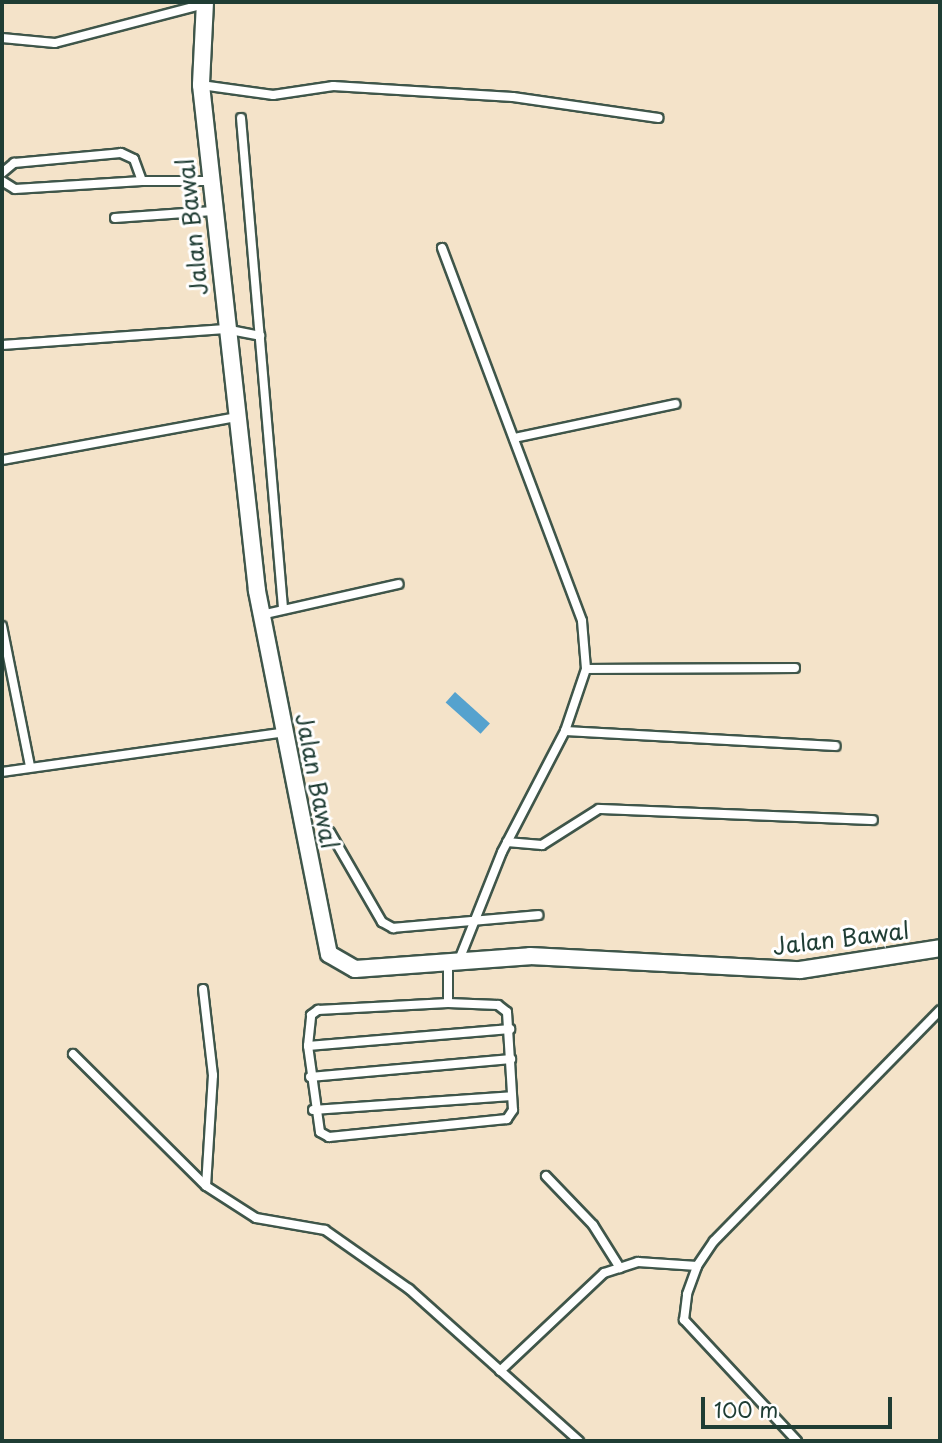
<!DOCTYPE html>
<html>
<head>
<meta charset="utf-8">
<style>
	body { margin:0 }
	#map { position:relative; width:942px; height:1443px; overflow:hidden; background:#f4e3c9; font-family:"Playpen Sans",sans-serif }
	div>[style] { position:absolute }
	[style*='--x'] { left:calc(var(--x)*1px); top:calc(var(--y)*1px); width:calc(var(--w)*1px); rotate:calc(var(--a)*1deg) }
	.water>* { inset:0; background:#55a2ce; transform-origin:0 0 }
	.roads { filter:drop-shadow(2px 0 #3f564a) drop-shadow(-2px 0 #3f564a) drop-shadow(0 2px #3f564a) drop-shadow(0 -2px #3f564a) }
	.service>* { height:8px; margin:-4px; padding:0 4px; transform-origin:4px; border-radius:4px; background:#fff }
	.minor>* { height:16px; margin:-8px; padding:0 8px; transform-origin:8px; border-radius:8px; background:#fff }
	span { translate:-50% -50%; white-space:nowrap; text-align:center; line-height:1.15; -webkit-text-stroke:6px #fff; paint-order:stroke }
	.street-label { font-size:23px; color:#1f3d34 }
	.frame { position:absolute; inset:0; border:4px solid #1f3d34; pointer-events:none }
	.scale { position:absolute; left:701px; top:1397px; width:191px; height:32px; box-sizing:border-box; border:4px solid #1f3d34; border-top:0; padding-left:9px; font-size:21px; line-height:24px; white-space:nowrap; color:#1f3d34; -webkit-text-stroke:5px #fff; paint-order:stroke }
</style>
</head>
<body>
<div id="map">
	<div class="water">
		<div style="left:455px;top:692px;width:47px;height:14px;rotate:42deg"></div>
	</div>
	<div class="roads">
		<div class="service">
			<div style="--x:2;--y:38;--w:53;--a:5.4"></div>
			<div style="--x:55;--y:43;--w:155;--a:-14.6"></div>
			<div style="--x:201;--y:85;--w:73;--a:7.9"></div>
			<div style="--x:273;--y:95;--w:61;--a:-8.5"></div>
			<div style="--x:333;--y:86;--w:180;--a:3.5"></div>
			<div style="--x:513;--y:97;--w:147;--a:8.2"></div>
			<div style="--x:241;--y:118;--w:492;--a:85.1"></div>
			<div style="--x:2;--y:173;--w:16;--a:-40"></div>
			<div style="--x:14;--y:163;--w:107;--a:-5.3"></div>
			<div style="--x:121;--y:153;--w:14;--a:25"></div>
			<div style="--x:134;--y:159;--w:23;--a:70"></div>
			<div style="--x:2;--y:181;--w:15;--a:32"></div>
			<div style="--x:15;--y:189;--w:127;--a:-3.6"></div>
			<div style="--x:142;--y:181;--w:69;--a:0"></div>
			<div style="--x:115;--y:218;--w:98;--a:-4.1"></div>
			<div style="--x:442;--y:248;--w:398;--a:69.4"></div>
			<div style="--x:582;--y:621;--w:48;--a:85.2"></div>
			<div style="--x:586;--y:669;--w:65;--a:108.7"></div>
			<div style="--x:565;--y:731;--w:136;--a:117.5"></div>
			<div style="--x:502;--y:852;--w:116;--a:111.7"></div>
			<div style="--x:2;--y:345;--w:224;--a:-4.1"></div>
			<div style="--x:225;--y:329;--w:36;--a:11"></div>
			<div style="--x:514;--y:438;--w:165;--a:-11.9"></div>
			<div style="--x:2;--y:460;--w:238;--a:-10.4"></div>
			<div style="--x:261;--y:615;--w:141;--a:-12.7"></div>
			<div style="--x:2;--y:626;--w:143;--a:78.7"></div>
			<div style="--x:586;--y:669;--w:209;--a:-0.3"></div>
			<div style="--x:565;--y:731;--w:271;--a:3.2"></div>
			<div style="--x:2;--y:772;--w:286;--a:-8"></div>
			<div style="--x:330;--y:832;--w:104;--a:60"></div>
			<div style="--x:382;--y:922;--w:13;--a:29"></div>
			<div style="--x:393;--y:928;--w:146;--a:-5.1"></div>
			<div style="--x:507;--y:842;--w:35;--a:5"></div>
			<div style="--x:542;--y:845;--w:67;--a:-32.3"></div>
			<div style="--x:599;--y:809;--w:274;--a:2.3"></div>
			<div style="--x:203;--y:989;--w:87;--a:83.4"></div>
			<div style="--x:213;--y:1075;--w:111;--a:93.6"></div>
			<div style="--x:448;--y:1003;--w:50;--a:2.3"></div>
			<div style="--x:498;--y:1005;--w:11;--a:38"></div>
			<div style="--x:507;--y:1012;--w:98;--a:86.5"></div>
			<div style="--x:513;--y:1110;--w:11;--a:124"></div>
			<div style="--x:507;--y:1119;--w:179;--a:174.2"></div>
			<div style="--x:329;--y:1137;--w:10;--a:-151"></div>
			<div style="--x:320;--y:1132;--w:87;--a:-97.9"></div>
			<div style="--x:308;--y:1046;--w:31;--a:-84"></div>
			<div style="--x:311;--y:1015;--w:9;--a:-36"></div>
			<div style="--x:318;--y:1010;--w:130;--a:-3.1"></div>
			<div style="--x:448;--y:1003;--w:42;--a:-90"></div>
			<div style="--x:308;--y:1046;--w:203;--a:-4.8"></div>
			<div style="--x:73;--y:1054;--w:187;--a:44.8"></div>
			<div style="--x:206;--y:1186;--w:59;--a:32.6"></div>
			<div style="--x:256;--y:1218;--w:70;--a:9.9"></div>
			<div style="--x:325;--y:1230;--w:103;--a:35.1"></div>
			<div style="--x:409;--y:1289;--w:228;--a:41.8"></div>
			<div style="--x:310;--y:1077;--w:202;--a:-5.1"></div>
			<div style="--x:313;--y:1110;--w:199;--a:-4"></div>
			<div style="--x:546;--y:1176;--w:68;--a:46.2"></div>
			<div style="--x:593;--y:1225;--w:51;--a:57.9"></div>
			<div style="--x:500;--y:1371;--w:143;--a:-43.3"></div>
			<div style="--x:604;--y:1273;--w:36;--a:-18"></div>
			<div style="--x:638;--y:1262;--w:59;--a:3.9"></div>
			<div style="--x:797;--y:1441;--w:166;--a:-133"></div>
			<div style="--x:684;--y:1320;--w:26;--a:-83"></div>
			<div style="--x:687;--y:1294;--w:30;--a:-70"></div>
			<div style="--x:697;--y:1266;--w:30;--a:-56"></div>
			<div style="--x:714;--y:1241;--w:323;--a:-45.6"></div>
		</div>
		<div class="minor">
			<div style="--x:205;--y:2;--w:83;--a:92.8"></div>
			<div style="--x:201;--y:85;--w:509;--a:83.68"></div>
			<div style="--x:257;--y:591;--w:370;--a:78.8"></div>
			<div style="--x:329;--y:954;--w:30;--a:30"></div>
			<div style="--x:355;--y:969;--w:175;--a:-4.2"></div>
			<div style="--x:530;--y:956;--w:270;--a:3"></div>
			<div style="--x:800;--y:970;--w:142;--a:-8.9"></div>
		</div>
	</div>
	<div class="street-label">
		<span style="left:192px;top:227px;rotate:-96deg">Jalan Bawal</span>
		<span style="left:317px;top:781px;rotate:79deg">Jalan Bawal</span>
		<span style="left:841px;top:938px;rotate:-7deg">Jalan Bawal</span>
	</div>
	<div class="frame"></div>
	<div class="scale">100 m</div>
</div>
</body>
</html>
